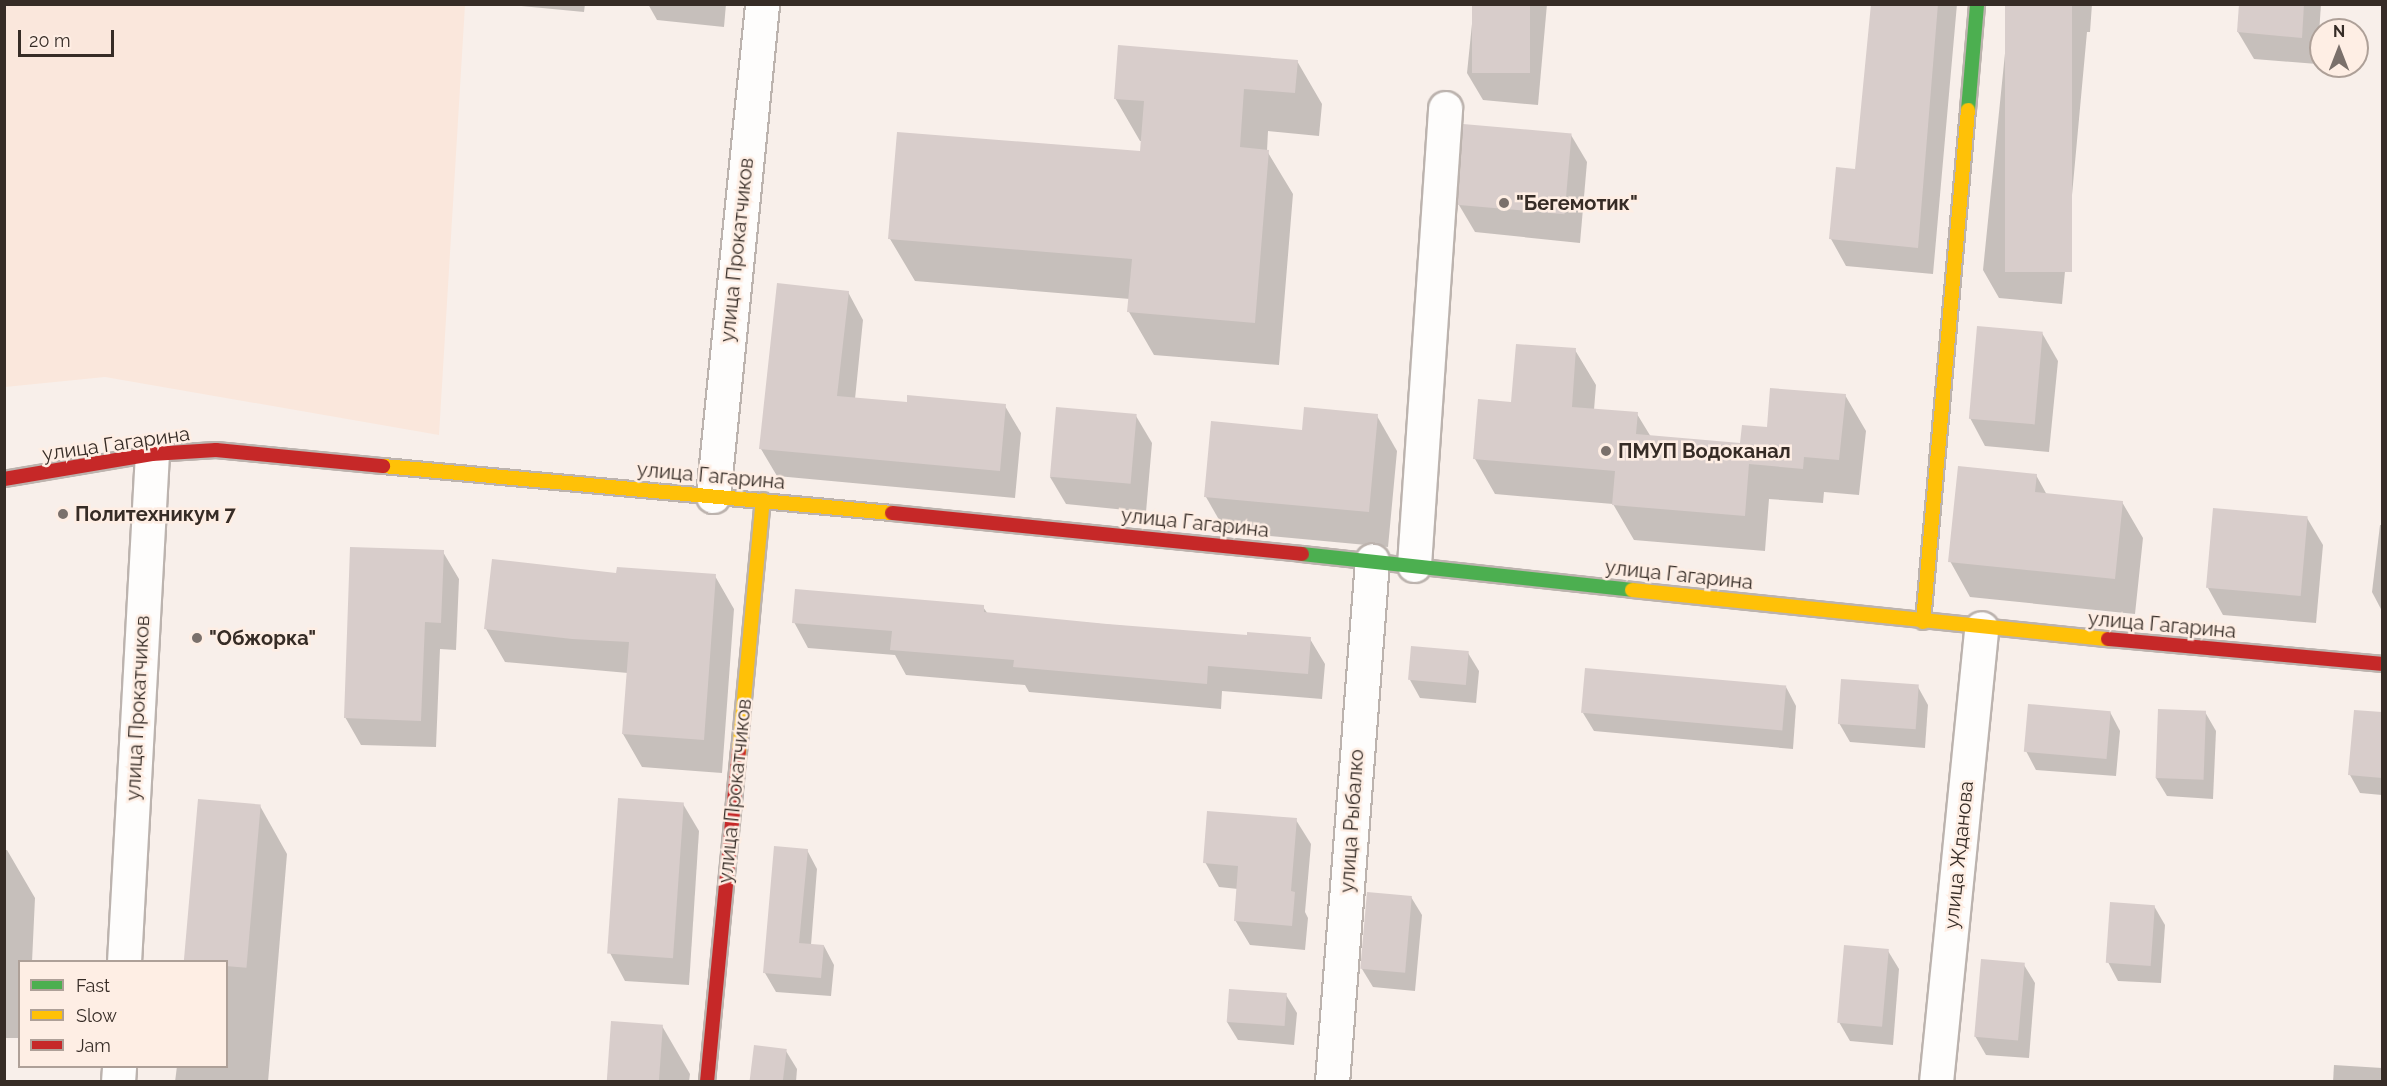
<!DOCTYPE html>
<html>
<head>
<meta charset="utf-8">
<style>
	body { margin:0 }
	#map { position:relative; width:2387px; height:1086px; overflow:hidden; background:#f8efea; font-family:Raleway,sans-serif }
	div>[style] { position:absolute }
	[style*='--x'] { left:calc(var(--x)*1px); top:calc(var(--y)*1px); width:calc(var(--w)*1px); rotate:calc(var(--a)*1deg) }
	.built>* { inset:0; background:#fae7dc }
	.shadow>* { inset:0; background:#0003 }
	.building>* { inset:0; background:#d8cdcb; transform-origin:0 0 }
	.roads { filter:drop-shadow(2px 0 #bcb3ae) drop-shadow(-2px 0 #bcb3ae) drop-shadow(0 2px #bcb3ae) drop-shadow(0 -2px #bcb3ae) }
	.street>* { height:33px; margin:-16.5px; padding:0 16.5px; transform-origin:16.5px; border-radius:16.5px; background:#fefdfc }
	.fast>* { height:14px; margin:-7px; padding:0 7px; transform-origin:7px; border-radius:7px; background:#4caf50 }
	.slow>* { height:14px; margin:-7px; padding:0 7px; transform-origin:7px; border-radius:7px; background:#ffc107 }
	.jam>* { height:14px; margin:-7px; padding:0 7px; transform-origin:7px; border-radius:7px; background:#c62828 }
	.dots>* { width:16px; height:16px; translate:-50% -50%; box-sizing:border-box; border:3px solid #feeee4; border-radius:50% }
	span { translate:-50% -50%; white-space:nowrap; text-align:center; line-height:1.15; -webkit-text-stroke:5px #feeee4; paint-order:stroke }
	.poi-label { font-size:20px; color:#362c26; font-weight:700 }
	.left { translate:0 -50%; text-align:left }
	.street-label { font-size:20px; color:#362c26 }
	.frame { position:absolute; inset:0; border:6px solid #362c26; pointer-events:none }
	.legend { position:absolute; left:18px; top:960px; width:210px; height:108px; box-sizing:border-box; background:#feeee4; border:2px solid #aea098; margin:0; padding:8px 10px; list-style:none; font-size:18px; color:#362c26 }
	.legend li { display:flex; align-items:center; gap:12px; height:30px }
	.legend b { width:30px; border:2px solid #aea098 }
	.north { position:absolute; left:2309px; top:18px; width:60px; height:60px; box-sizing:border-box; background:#feeee4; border:2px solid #aea098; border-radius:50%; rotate:0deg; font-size:16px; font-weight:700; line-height:24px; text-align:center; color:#362c26 }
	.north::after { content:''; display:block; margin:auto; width:21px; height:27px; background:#7a706b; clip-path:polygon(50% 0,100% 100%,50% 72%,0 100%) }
	.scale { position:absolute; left:18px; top:30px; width:96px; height:27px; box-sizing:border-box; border:3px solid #362c26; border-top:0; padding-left:8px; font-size:18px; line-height:21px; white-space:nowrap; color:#362c26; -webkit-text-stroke:4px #feeee4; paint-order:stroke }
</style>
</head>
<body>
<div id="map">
	<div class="built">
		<div style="clip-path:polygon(5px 4px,465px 5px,439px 435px,105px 377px,5px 387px)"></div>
	</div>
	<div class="shadow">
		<div style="clip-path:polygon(499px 4px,585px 4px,584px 12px)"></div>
		<div style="clip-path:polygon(648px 4px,726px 4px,724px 27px,657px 20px)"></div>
		<div style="clip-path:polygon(1474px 4px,1547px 4px,1538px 105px,1483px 100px,1467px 73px)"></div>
		<div style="clip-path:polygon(1872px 4px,1957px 4px,1933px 274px,1846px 266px,1831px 239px,1857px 171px)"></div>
		<div style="clip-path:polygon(2010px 4px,2092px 4px,2090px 32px,2087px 32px,2062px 304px,1999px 298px,1983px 270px)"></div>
		<div style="clip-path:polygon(2240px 4px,2321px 4px,2317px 64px,2254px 59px,2238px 32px)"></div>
		<div style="clip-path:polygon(1297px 61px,1322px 104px,1319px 136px,1268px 131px,1267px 151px,1293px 194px,1279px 365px,1154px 355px,1129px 312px,1130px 299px,915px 281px,890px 239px,1142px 153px,1143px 141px,1140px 141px,1115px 98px)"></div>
		<div style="clip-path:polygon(1571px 135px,1587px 162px,1580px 243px,1475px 232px,1459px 205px)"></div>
		<div style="clip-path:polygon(848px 292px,863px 320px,855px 399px,908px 404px,1005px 406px,1021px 433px,1015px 498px,777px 476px,761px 449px)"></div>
		<div style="clip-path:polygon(2042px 333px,2058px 361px,2049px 452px,1985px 446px,1970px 418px)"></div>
		<div style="clip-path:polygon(1575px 350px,1596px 385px,1594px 410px,1637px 414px,1651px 437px,1742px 445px,1768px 429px,1845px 395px,1866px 431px,1859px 495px,1824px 492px,1823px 503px,1769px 499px,1765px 551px,1634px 540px,1613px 504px,1495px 494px,1475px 459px,1513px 404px)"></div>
		<div style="clip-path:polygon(1136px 416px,1152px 443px,1146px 512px,1066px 504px,1050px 477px)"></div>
		<div style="clip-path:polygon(1377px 416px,1397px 451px,1388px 547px,1226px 532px,1206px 497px,1303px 431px)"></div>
		<div style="clip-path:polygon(2036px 475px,2047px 495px,2122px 502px,2143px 538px,2135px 614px,1970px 597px,1950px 561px)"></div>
		<div style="clip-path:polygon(2307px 518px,2323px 545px,2316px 623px,2223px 615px,2208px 588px)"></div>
		<div style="clip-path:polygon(2380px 525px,2382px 525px,2382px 611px,2372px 592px)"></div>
		<div style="clip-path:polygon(443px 552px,459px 579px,456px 650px,440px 649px,436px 747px,361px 745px,345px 717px)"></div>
		<div style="clip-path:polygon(618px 575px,715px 576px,734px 609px,722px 773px,642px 767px,623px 734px,628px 673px,505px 662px,486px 629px)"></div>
		<div style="clip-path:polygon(983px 607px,988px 614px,1248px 637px,1310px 639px,1325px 664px,1322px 699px,1222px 691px,1221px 709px,1029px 692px,1025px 685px,906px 675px,895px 655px,808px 648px,794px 622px)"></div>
		<div style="clip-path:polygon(1468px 653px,1479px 671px,1476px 703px,1420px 698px,1410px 680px)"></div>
		<div style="clip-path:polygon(1786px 687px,1796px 706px,1793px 749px,1594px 731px,1583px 713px)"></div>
		<div style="clip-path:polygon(1918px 687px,1928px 705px,1925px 748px,1850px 742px,1839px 723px)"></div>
		<div style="clip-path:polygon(2355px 711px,2382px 714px,2382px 795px,2360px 793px,2350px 775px)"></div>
		<div style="clip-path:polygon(2110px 712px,2120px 731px,2116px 776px,2036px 770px,2026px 751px)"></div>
		<div style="clip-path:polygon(2205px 712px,2216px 731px,2213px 799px,2167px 796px,2156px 778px)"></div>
		<div style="clip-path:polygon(683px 804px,699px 831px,689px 985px,625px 981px,610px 953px)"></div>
		<div style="clip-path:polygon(260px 806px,287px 854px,268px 1082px,175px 1082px,177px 1066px,226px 1066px,226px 962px)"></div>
		<div style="clip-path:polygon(1296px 820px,1311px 844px,1305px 912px,1308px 918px,1305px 950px,1250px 945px,1235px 920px,1238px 889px,1219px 887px,1205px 862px)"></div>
		<div style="clip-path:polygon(4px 850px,7px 850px,35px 898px,32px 962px,20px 962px,20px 1038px,4px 1038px)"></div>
		<div style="clip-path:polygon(807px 850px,817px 869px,811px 945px,824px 946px,834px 965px,831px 996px,776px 992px,765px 973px)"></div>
		<div style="clip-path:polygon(1411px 897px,1422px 915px,1415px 991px,1373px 987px,1362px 969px)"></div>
		<div style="clip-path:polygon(2154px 906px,2165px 925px,2161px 983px,2118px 981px,2108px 962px)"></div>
		<div style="clip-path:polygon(1888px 951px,1899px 969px,1893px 1045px,1850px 1041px,1839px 1022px)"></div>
		<div style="clip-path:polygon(2024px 965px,2035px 983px,2029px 1058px,1986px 1055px,1975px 1036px)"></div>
		<div style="clip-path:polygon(1286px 995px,1297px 1013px,1294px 1045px,1238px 1040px,1227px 1022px)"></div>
		<div style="clip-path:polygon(662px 1026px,690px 1074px,689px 1082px,607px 1082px)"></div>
		<div style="clip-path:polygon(786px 1051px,797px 1069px,796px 1082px,751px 1082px)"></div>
		<div style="clip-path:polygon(2334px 1065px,2382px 1068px,2382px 1082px,2333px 1082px)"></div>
	</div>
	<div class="building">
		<div style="left:1472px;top:4px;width:58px;height:69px"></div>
		<div style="clip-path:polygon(1871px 4px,1938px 4px,1918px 248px,1829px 239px,1836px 167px,1855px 169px)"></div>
		<div style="left:2005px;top:4px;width:67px;height:268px"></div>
		<div style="clip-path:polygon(2239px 4px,2304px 4px,2302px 38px,2237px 32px)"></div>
		<div style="clip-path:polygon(1118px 45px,1298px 60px,1295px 93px,1244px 89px,1240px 147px,1269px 150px,1255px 323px,1127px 312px,1132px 259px,888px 239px,897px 132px,1140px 151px,1144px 101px,1114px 99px)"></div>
		<div style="left:1463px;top:124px;width:109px;height:81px;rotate:5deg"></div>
		<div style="clip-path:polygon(777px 283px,849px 291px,837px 396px,907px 402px,907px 395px,1006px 404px,1000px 471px,759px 449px)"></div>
		<div style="left:1977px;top:326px;width:66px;height:93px;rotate:5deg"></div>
		<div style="clip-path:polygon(1516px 344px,1576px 348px,1572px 407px,1638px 412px,1636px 434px,1740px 443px,1742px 425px,1767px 427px,1770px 388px,1846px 394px,1839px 460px,1804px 457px,1803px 469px,1749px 464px,1745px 516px,1612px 505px,1615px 471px,1473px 459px,1478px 399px,1511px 402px)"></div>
		<div style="left:1056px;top:407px;width:81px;height:70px;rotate:5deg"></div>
		<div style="clip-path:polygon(1304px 407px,1378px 414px,1369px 512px,1204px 497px,1211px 421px,1302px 430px)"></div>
		<div style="clip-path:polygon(1958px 466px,2037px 474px,2035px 492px,2123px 501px,2115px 579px,1948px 562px)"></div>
		<div style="left:2213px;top:508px;width:95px;height:80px;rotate:5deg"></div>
		<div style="clip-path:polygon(350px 547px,444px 550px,441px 623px,425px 622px,421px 721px,344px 718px)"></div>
		<div style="clip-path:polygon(492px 559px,616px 573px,617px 567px,716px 574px,704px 740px,622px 734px,629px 642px,572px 639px,484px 629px)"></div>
		<div style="clip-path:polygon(795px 589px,984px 605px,984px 612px,1107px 624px,1247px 635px,1247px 632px,1311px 637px,1308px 674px,1208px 666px,1207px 684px,1013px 667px,1014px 660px,890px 650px,892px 631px,792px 623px)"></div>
		<div style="left:1411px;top:646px;width:58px;height:34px;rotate:5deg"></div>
		<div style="left:1585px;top:668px;width:202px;height:45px;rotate:5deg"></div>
		<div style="left:1841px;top:679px;width:78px;height:45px;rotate:4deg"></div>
		<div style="left:2028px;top:704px;width:83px;height:48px;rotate:5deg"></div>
		<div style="left:2158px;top:709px;width:48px;height:69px;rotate:2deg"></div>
		<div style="clip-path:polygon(2354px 710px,2382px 712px,2382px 778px,2348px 775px)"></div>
		<div style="left:618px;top:798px;width:66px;height:156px;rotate:4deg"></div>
		<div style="left:198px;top:799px;width:63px;height:164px;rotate:5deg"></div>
		<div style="clip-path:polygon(1207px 811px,1297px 818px,1291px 891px,1295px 892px,1292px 926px,1234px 921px,1238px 866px,1203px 863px)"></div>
		<div style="clip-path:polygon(774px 846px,808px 849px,799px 943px,824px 945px,821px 978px,763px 973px)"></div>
		<div style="left:1367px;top:892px;width:45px;height:77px;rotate:5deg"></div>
		<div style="left:2110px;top:902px;width:45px;height:61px;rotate:4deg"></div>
		<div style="left:1844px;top:945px;width:45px;height:78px;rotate:5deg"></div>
		<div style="left:1981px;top:959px;width:44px;height:78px;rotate:5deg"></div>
		<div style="left:1229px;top:989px;width:58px;height:33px;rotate:4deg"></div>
		<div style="left:611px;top:1021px;width:52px;height:61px;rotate:4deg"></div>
		<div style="left:754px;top:1045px;width:33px;height:37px;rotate:7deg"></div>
	</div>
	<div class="roads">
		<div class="street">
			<div style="--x:713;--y:496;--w:494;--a:-84.3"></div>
			<div style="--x:1414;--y:565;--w:458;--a:-86.1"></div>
			<div style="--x:124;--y:962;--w:509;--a:-86.85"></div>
			<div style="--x:118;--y:1082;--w:16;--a:-86"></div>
			<div style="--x:1332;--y:1082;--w:523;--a:-85.61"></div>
			<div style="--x:1936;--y:1082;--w:456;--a:-84.3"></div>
		</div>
		<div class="fast">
			<div style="--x:1968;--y:110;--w:106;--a:-85.1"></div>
			<div style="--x:1302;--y:554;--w:332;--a:6.2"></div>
		</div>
		<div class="slow">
			<div style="--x:383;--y:466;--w:511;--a:5.28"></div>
			<div style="--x:1632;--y:590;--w:479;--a:5.9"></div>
			<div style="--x:1923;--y:622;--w:514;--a:-84.98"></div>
			<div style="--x:739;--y:752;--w:253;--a:-84.6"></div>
		</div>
		<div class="jam">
			<div style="--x:4;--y:479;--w:150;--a:-9.6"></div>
			<div style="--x:152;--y:454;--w:64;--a:-3.6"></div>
			<div style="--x:216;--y:450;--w:168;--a:5.5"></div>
			<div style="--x:892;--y:513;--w:412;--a:5.7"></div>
			<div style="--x:2108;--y:639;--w:275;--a:5.2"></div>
			<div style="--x:707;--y:1082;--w:332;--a:-84.5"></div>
		</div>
	</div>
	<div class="dots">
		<div style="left:1504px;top:203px;background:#7a706b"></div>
		<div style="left:1606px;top:451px;background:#7a706b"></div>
		<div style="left:63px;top:514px;background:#7a706b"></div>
		<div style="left:197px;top:638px;background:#7a706b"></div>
	</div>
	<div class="poi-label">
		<span class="left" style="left:1516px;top:203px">"Бегемотик"</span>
		<span class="left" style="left:1618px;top:451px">ПМУП Водоканал</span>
		<span class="left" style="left:75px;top:514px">Политехникум 7</span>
		<span class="left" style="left:209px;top:638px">"Обжорка"</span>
	</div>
	<div class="street-label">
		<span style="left:737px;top:250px;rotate:-84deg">улица Прокатчиков</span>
		<span style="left:116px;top:444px;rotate:-8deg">улица Гагарина</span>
		<span style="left:711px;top:476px;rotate:5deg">улица Гагарина</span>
		<span style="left:1195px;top:523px;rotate:6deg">улица Гагарина</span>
		<span style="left:1679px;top:575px;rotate:6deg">улица Гагарина</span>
		<span style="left:2162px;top:625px;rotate:5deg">улица Гагарина</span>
		<span style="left:138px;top:708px;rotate:-87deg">улица Прокатчиков</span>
		<span style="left:735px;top:791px;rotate:-84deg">улица Прокатчиков</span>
		<span style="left:1352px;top:821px;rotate:-86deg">улица Рыбалко</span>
		<span style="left:1959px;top:855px;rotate:-84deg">улица Жданова</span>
	</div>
	<div class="frame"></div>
	<ul class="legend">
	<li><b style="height:8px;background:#4caf50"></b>Fast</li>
	<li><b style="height:8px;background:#ffc107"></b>Slow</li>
	<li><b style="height:8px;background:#c62828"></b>Jam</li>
	</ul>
	<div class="north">N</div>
	<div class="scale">20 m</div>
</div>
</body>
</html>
